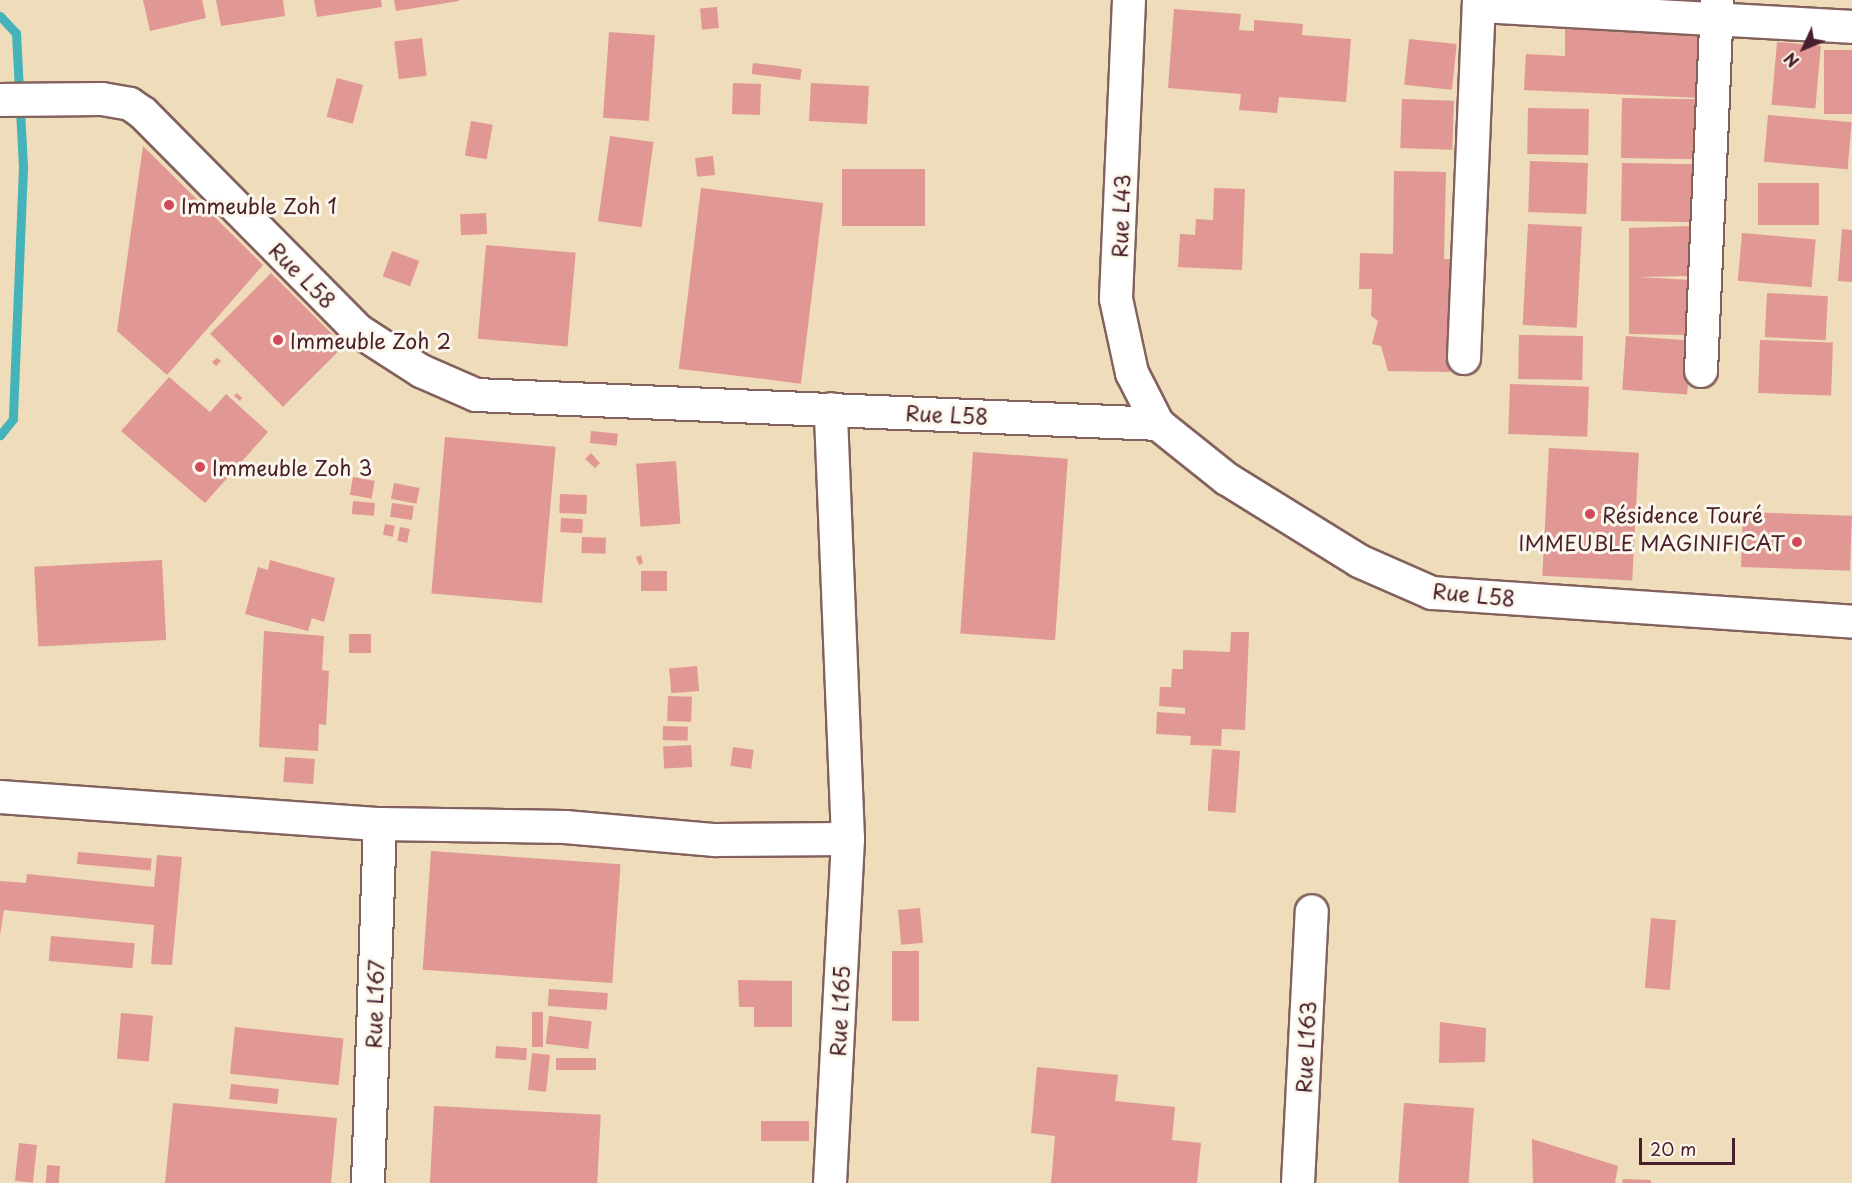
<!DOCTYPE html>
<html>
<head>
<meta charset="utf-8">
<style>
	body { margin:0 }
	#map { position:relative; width:1852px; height:1183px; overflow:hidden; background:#eedcba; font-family:"Playpen Sans",sans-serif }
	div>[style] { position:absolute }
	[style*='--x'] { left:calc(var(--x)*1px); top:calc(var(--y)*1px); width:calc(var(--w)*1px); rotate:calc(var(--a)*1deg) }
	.stream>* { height:9px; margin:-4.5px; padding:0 4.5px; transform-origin:4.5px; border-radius:4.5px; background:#44b4ba }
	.building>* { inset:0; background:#e19793; transform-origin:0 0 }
	.roads { filter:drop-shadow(2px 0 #83615d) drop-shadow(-2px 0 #83615d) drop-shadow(0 2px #83615d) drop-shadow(0 -2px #83615d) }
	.minor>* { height:32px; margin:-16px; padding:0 16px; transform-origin:16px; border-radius:16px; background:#fff }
	.dots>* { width:16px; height:16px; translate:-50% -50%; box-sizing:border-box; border:3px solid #fbf7ec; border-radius:50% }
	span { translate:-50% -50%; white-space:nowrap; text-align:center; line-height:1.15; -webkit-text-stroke:6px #fbf7ec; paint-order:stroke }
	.poi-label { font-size:21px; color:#4a1f2b }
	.left { translate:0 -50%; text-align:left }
	.right { translate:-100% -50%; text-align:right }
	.street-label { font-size:21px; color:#4a1f2b }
	.north { position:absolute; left:1774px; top:18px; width:60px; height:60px; -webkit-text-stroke:4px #fbf7ec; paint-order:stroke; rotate:226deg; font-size:16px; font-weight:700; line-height:24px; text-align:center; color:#4a1f2b }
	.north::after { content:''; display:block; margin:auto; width:21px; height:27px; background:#4a1f2b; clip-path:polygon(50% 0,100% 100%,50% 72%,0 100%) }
	.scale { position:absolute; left:1639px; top:1138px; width:96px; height:27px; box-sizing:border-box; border:3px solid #4a1f2b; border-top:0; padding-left:8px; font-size:18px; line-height:21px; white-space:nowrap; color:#4a1f2b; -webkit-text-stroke:4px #fbf7ec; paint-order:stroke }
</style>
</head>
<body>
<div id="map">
	<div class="stream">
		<div style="--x:0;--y:16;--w:23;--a:47"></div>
		<div style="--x:16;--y:33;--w:134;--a:87"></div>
		<div style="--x:23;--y:167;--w:252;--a:92.3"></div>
		<div style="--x:13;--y:419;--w:21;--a:129"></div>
	</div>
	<div class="building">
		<div style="clip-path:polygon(143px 0,202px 0,206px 18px,150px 31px)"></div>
		<div style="clip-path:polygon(216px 0,283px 0,285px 16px,221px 26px)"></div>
		<div style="clip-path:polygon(314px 0,381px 0,382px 7px,317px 17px)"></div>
		<div style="clip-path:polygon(394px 0,459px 0,459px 1px,396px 11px)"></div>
		<div style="left:717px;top:7px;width:21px;height:17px;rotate:85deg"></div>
		<div style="clip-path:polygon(1174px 9px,1241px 14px,1239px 30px,1254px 31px,1254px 20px,1303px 24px,1302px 35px,1351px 39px,1346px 102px,1279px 97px,1277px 113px,1239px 110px,1241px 94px,1168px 88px)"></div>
		<div style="clip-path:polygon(1565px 29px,1705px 36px,1702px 98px,1524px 90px,1526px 54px,1565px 56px)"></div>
		<div style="left:609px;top:32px;width:46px;height:86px;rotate:4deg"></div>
		<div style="left:422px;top:38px;width:38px;height:28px;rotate:83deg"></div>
		<div style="left:1409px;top:39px;width:48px;height:46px;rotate:6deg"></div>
		<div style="left:1777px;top:42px;width:44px;height:63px;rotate:5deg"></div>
		<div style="left:1824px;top:50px;width:28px;height:64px"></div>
		<div style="left:753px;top:63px;width:49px;height:11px;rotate:7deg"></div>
		<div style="left:337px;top:78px;width:27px;height:40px;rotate:15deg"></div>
		<div style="left:733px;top:83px;width:28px;height:31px;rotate:2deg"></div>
		<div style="left:811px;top:83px;width:58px;height:38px;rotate:3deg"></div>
		<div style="left:1622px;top:98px;width:77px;height:60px;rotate:1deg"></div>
		<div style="left:1402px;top:99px;width:52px;height:49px;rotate:2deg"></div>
		<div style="left:1528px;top:108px;width:61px;height:46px;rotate:1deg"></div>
		<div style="left:1768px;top:115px;width:84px;height:47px;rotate:5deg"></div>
		<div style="left:471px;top:121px;width:22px;height:35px;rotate:10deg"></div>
		<div style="left:610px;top:136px;width:44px;height:86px;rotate:8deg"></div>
		<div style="clip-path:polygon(143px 146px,263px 265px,167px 375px,117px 331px)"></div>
		<div style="left:713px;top:156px;width:19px;height:18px;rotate:84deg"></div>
		<div style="left:1530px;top:161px;width:58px;height:51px;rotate:2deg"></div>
		<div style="left:1622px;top:163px;width:75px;height:58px;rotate:1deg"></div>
		<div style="left:842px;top:169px;width:83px;height:57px"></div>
		<div style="clip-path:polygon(1394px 171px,1446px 172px,1444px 259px,1462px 259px,1452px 290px,1450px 372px,1388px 371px,1381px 346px,1372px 344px,1378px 321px,1371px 316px,1372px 289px,1359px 289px,1360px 253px,1393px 254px)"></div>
		<div style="left:1758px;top:183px;width:61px;height:42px"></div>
		<div style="left:701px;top:188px;width:123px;height:182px;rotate:7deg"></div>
		<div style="clip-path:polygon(1214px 188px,1245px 189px,1242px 270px,1178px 267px,1180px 234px,1195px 235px,1196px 219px,1213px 220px)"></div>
		<div style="left:486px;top:213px;width:21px;height:26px;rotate:87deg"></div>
		<div style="left:1528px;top:224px;width:54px;height:101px;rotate:3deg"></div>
		<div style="clip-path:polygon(1692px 226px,1694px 276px,1638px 277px,1692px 280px,1690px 335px,1629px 334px,1629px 228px)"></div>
		<div style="clip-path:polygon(1842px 229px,1852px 230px,1852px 282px,1838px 281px)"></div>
		<div style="left:1742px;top:233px;width:74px;height:48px;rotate:5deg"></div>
		<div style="left:486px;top:245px;width:90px;height:94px;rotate:5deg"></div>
		<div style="left:392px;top:251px;width:29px;height:27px;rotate:20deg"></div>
		<div style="left:271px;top:273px;width:103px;height:86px;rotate:45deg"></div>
		<div style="left:1767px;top:293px;width:61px;height:44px;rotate:3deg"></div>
		<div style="left:1519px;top:335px;width:64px;height:44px;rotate:1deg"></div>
		<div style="left:1626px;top:336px;width:65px;height:54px;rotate:4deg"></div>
		<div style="left:1760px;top:340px;width:73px;height:53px;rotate:2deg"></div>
		<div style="clip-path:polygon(217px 358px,221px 361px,216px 366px,212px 362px)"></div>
		<div style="clip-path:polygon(169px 377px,210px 412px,226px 394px,268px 432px,205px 503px,121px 431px)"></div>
		<div style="left:1510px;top:384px;width:79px;height:50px;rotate:2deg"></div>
		<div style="clip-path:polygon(237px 393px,242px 398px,240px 401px,234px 396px)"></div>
		<div style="left:591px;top:431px;width:27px;height:12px;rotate:6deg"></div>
		<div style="left:445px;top:437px;width:111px;height:157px;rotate:5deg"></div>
		<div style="left:1549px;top:448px;width:90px;height:128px;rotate:3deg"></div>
		<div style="left:973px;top:452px;width:95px;height:182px;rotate:4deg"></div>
		<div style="clip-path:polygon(591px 453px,600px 463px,595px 468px,585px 459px)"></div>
		<div style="left:676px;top:461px;width:63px;height:40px;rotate:86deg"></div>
		<div style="left:353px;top:477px;width:22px;height:18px;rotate:10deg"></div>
		<div style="left:394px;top:483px;width:26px;height:16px;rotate:11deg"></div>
		<div style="left:560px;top:494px;width:27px;height:19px;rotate:2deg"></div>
		<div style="left:353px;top:501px;width:22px;height:13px;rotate:5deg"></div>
		<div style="left:392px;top:503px;width:22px;height:14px;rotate:8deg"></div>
		<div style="left:1743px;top:512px;width:109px;height:55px;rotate:2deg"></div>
		<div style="left:561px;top:518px;width:22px;height:14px;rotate:3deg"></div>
		<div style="left:385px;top:524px;width:10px;height:11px;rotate:11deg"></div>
		<div style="left:400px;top:527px;width:10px;height:14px;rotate:11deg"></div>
		<div style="left:582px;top:537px;width:24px;height:16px;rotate:2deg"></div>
		<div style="clip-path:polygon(641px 555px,643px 563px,639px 565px,636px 557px)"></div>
		<div style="left:162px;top:560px;width:80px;height:128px;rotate:87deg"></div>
		<div style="clip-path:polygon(270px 560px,335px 578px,324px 622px,312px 618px,308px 631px,245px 614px,258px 567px,268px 570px)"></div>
		<div style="left:641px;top:571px;width:26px;height:20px"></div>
		<div style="clip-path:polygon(264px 631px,324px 636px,322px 670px,329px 671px,326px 725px,319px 724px,318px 751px,259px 747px)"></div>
		<div style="clip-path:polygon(1231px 632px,1249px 632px,1245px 730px,1222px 729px,1221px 746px,1190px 745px,1191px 736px,1156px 734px,1157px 712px,1185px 714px,1185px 708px,1159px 706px,1160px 687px,1171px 687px,1172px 669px,1183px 669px,1183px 650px,1230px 652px)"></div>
		<div style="left:349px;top:634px;width:22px;height:19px"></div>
		<div style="left:697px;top:666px;width:25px;height:28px;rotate:85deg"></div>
		<div style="left:668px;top:696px;width:24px;height:25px;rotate:2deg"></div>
		<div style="left:663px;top:726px;width:25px;height:14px;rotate:2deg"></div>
		<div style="left:691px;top:745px;width:22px;height:28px;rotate:87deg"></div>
		<div style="left:733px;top:747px;width:21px;height:19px;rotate:8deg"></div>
		<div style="left:1212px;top:749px;width:28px;height:62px;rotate:4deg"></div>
		<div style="left:285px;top:757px;width:30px;height:25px;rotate:4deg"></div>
		<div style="left:431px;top:851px;width:190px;height:119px;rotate:4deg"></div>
		<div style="left:78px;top:852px;width:74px;height:12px;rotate:5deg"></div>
		<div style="clip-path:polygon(157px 855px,182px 857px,172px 965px,151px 964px,154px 925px,4px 910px,0 935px,0 881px,26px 883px,27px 874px,154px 887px)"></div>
		<div style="left:920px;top:908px;width:35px;height:22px;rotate:85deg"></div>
		<div style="left:1651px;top:918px;width:25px;height:70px;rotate:5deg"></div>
		<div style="left:51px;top:936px;width:84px;height:25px;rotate:5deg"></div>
		<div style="left:892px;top:951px;width:27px;height:70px"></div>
		<div style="clip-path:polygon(738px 980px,792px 981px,792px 1027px,754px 1027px,754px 1007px,739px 1007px)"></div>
		<div style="left:549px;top:989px;width:59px;height:17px;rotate:4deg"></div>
		<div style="left:532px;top:1012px;width:11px;height:35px"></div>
		<div style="left:121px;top:1013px;width:32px;height:46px;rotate:5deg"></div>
		<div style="left:549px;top:1016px;width:43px;height:28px;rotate:7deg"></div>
		<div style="clip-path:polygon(1440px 1022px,1486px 1028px,1485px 1062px,1439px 1063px)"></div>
		<div style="left:235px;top:1027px;width:109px;height:47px;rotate:6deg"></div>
		<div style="left:496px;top:1046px;width:31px;height:12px;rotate:4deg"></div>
		<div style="left:532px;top:1053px;width:18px;height:37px;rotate:6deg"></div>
		<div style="left:556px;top:1058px;width:40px;height:12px"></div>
		<div style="clip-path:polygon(1037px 1067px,1118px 1075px,1115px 1101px,1175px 1107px,1172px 1140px,1201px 1143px,1197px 1183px,1051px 1183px,1055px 1136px,1031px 1133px)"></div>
		<div style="left:231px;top:1084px;width:48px;height:15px;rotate:6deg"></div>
		<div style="clip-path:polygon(173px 1103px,337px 1118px,331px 1183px,165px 1183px)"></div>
		<div style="left:1404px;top:1103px;width:70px;height:80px;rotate:4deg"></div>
		<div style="left:434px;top:1106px;width:167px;height:77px;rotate:3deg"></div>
		<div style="left:809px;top:1121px;width:20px;height:48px;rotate:90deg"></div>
		<div style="clip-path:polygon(1532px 1139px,1618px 1166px,1615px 1183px,1533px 1183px)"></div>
		<div style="left:19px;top:1143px;width:18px;height:38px;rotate:6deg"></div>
		<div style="left:47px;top:1165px;width:13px;height:18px;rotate:4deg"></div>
		<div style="clip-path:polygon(1623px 1179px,1651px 1180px,1651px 1183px,1622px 1183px)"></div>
	</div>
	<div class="roads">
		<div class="minor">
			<div style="--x:1129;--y:0;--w:299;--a:92.5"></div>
			<div style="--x:1116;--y:299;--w:76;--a:77.8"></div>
			<div style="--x:1132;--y:373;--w:57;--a:63"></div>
			<div style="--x:1479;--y:6;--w:374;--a:3.2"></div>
			<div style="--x:0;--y:100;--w:102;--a:-0.6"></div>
			<div style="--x:102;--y:99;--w:28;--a:10"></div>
			<div style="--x:130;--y:104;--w:16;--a:35"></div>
			<div style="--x:143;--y:113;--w:307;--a:45.3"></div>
			<div style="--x:359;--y:331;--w:74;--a:32.8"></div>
			<div style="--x:421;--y:371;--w:60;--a:23.6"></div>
			<div style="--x:476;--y:395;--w:683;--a:2.43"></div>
			<div style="--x:1158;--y:424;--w:88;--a:38.6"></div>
			<div style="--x:1227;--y:479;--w:155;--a:31.8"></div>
			<div style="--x:1359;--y:561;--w:80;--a:23.7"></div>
			<div style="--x:1432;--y:593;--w:421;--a:3.9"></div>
			<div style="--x:1464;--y:358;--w:358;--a:-87.6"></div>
			<div style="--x:1701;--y:371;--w:371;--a:-87.5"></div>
			<div style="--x:0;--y:797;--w:381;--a:4.1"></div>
			<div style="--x:380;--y:824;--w:185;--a:0.9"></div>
			<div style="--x:565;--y:827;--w:151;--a:5"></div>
			<div style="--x:715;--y:840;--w:133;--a:-0.4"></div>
			<div style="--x:368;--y:1183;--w:359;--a:-88.1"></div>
			<div style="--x:830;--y:1183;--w:344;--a:-87"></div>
			<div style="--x:848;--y:839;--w:430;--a:-92.3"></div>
			<div style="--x:1298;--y:1183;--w:272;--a:-87.1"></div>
		</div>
	</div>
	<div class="dots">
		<div style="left:169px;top:205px;background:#d1495b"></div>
		<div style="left:278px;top:340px;background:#d1495b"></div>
		<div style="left:200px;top:467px;background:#d1495b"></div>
		<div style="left:1590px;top:514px;background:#d1495b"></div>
		<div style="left:1797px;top:542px;background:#d1495b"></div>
	</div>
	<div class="poi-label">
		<span class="left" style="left:181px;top:205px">Immeuble Zoh 1</span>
		<span class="left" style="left:290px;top:340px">Immeuble Zoh 2</span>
		<span class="left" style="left:212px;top:467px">Immeuble Zoh 3</span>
		<span class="left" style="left:1602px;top:514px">Résidence Touré</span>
		<span class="right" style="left:1785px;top:542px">IMMEUBLE MAGINIFICAT</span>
	</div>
	<div class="street-label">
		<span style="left:1120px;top:216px;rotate:-88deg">Rue L43</span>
		<span style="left:303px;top:275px;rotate:45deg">Rue L58</span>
		<span style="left:947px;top:414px;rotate:3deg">Rue L58</span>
		<span style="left:1474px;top:594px;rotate:6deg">Rue L58</span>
		<span style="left:374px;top:1004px;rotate:-88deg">Rue L167</span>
		<span style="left:839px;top:1011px;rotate:-87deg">Rue L165</span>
		<span style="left:1305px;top:1047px;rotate:-87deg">Rue L163</span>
	</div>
	<div class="north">N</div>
	<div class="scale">20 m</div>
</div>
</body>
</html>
